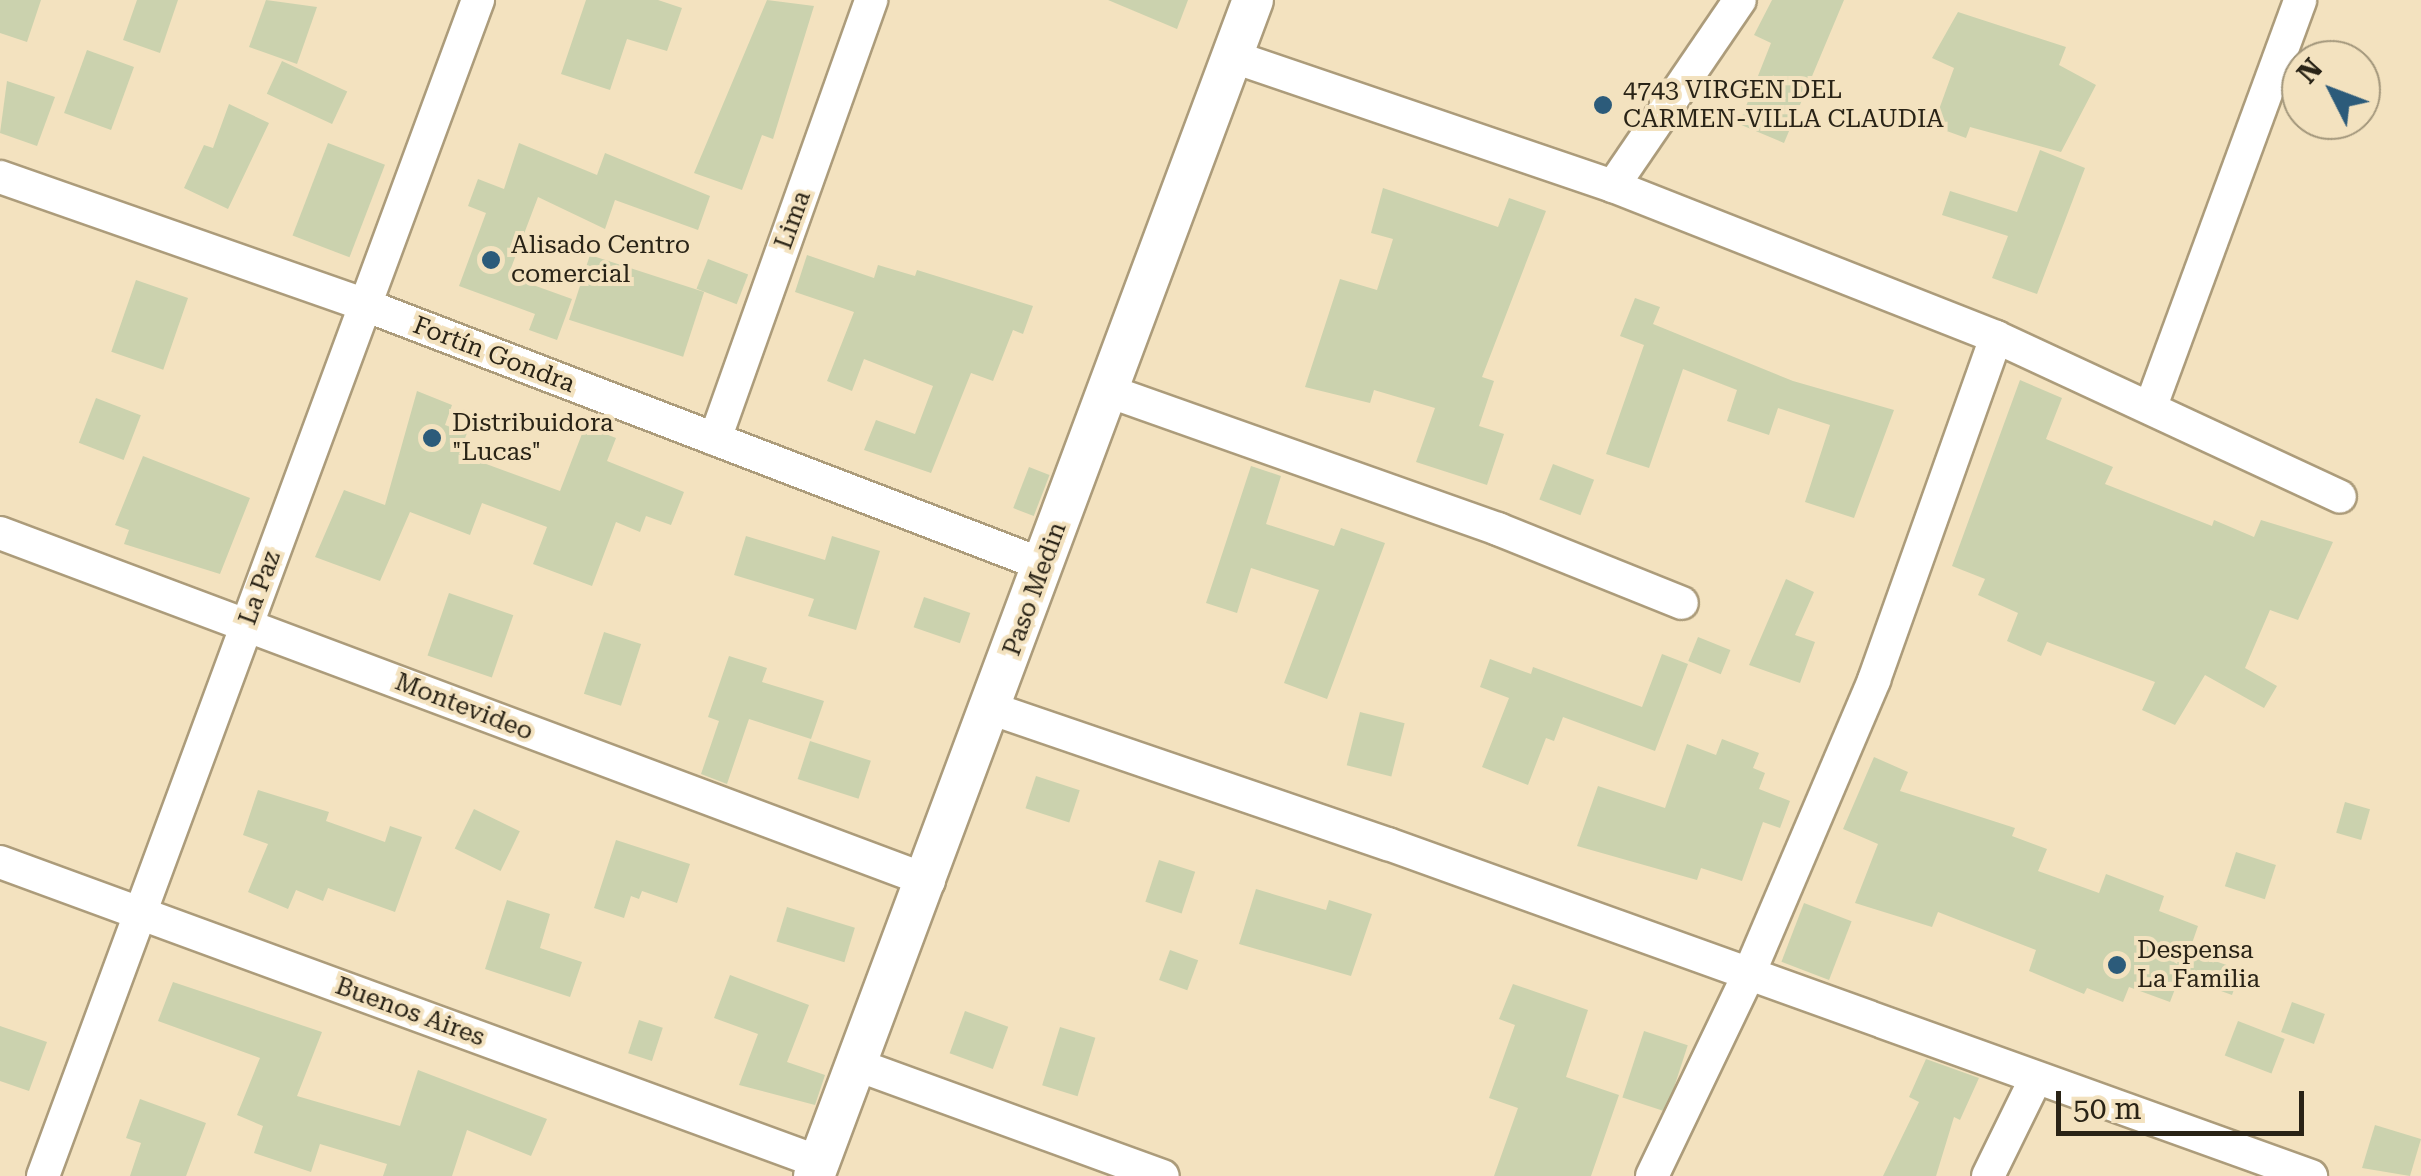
<!DOCTYPE html>
<html>
<head>
<meta charset="utf-8">
<style>
	body { margin:0 }
	#map { position:relative; width:2421px; height:1176px; overflow:hidden; background:#f3e2bf; font-family:"Roboto Serif",serif }
	div>[style] { position:absolute }
	[style*='--x'] { left:calc(var(--x)*1px); top:calc(var(--y)*1px); width:calc(var(--w)*1px); rotate:calc(var(--a)*1deg) }
	.building>* { inset:0; background:#cbd2ae; transform-origin:0 0 }
	.roads { filter:drop-shadow(2px 0 #ac9c7b) drop-shadow(-2px 0 #ac9c7b) drop-shadow(0 2px #ac9c7b) drop-shadow(0 -2px #ac9c7b) }
	.minor>* { height:32px; margin:-16px; padding:0 16px; transform-origin:16px; border-radius:16px; background:#fff }
	.tertiary>* { height:40px; margin:-20px; padding:0 20px; transform-origin:20px; border-radius:20px; background:#fff }
	.dots>* { width:28px; height:28px; translate:-50% -50%; box-sizing:border-box; border:5px solid #f3e2bf; border-radius:50% }
	span { translate:-50% -50%; white-space:nowrap; text-align:center; line-height:1.15; -webkit-text-stroke:8px #f3e2bf; paint-order:stroke }
	.poi-label { font-size:25px; color:#292316 }
	.left { translate:0 -50%; text-align:left }
	.street-label { font-size:25px; color:#292316 }
	.north { position:absolute; left:2281px; top:40px; width:100px; height:100px; box-sizing:border-box; background:#f3e2bf; border:2px solid #a2967b; border-radius:50%; rotate:312deg; font-size:28px; font-weight:700; line-height:40px; text-align:center; color:#292316 }
	.north::after { content:''; display:block; margin:auto; width:35px; height:45px; background:#2c5b7a; clip-path:polygon(50% 0,100% 100%,50% 72%,0 100%) }
	.scale { position:absolute; left:2056px; top:1091px; width:248px; height:45px; box-sizing:border-box; border:5px solid #292316; border-top:0; padding-left:12px; font-size:30px; line-height:35px; white-space:nowrap; color:#292316; -webkit-text-stroke:8px #f3e2bf; paint-order:stroke }
</style>
</head>
<body>
<div id="map">
	<div class="building">
		<div style="clip-path:polygon(0 0,41px 0,27px 42px,0 33px)"></div>
		<div style="clip-path:polygon(137px 0,178px 0,160px 53px,123px 40px)"></div>
		<div style="clip-path:polygon(266px 0,317px 7px,297px 64px,249px 47px)"></div>
		<div style="clip-path:polygon(586px 0,658px 0,682px 8px,667px 51px,627px 39px,610px 90px,561px 74px)"></div>
		<div style="clip-path:polygon(767px 0,814px 6px,773px 139px,762px 135px,742px 190px,694px 173px)"></div>
		<div style="clip-path:polygon(1108px 0,1188px 0,1177px 29px)"></div>
		<div style="clip-path:polygon(1772px 0,1844px 0,1784px 143px,1739px 124px,1771px 43px,1754px 35px)"></div>
		<div style="clip-path:polygon(1958px 12px,2066px 47px,2059px 65px,2096px 85px,2061px 152px,1970px 127px,1966px 138px,1933px 126px,1954px 68px,1932px 58px)"></div>
		<div style="left:87px;top:50px;width:50px;height:67px;rotate:20deg"></div>
		<div style="left:282px;top:61px;width:72px;height:36px;rotate:25deg"></div>
		<div style="clip-path:polygon(7px 81px,55px 97px,37px 146px,0 133px)"></div>
		<div style="clip-path:polygon(229px 104px,269px 123px,228px 209px,184px 188px,204px 145px,213px 148px)"></div>
		<div style="left:328px;top:143px;width:61px;height:99px;rotate:21deg"></div>
		<div style="clip-path:polygon(519px 143px,597px 175px,605px 153px,710px 196px,698px 230px,615px 200px,605px 229px,538px 197px,508px 276px,572px 299px,557px 340px,529px 330px,535px 314px,459px 286px,486px 213px,468px 206px,478px 179px,504px 189px)"></div>
		<div style="clip-path:polygon(2040px 150px,2085px 168px,2037px 294px,1992px 278px,2008px 236px,1942px 215px,1950px 191px,2017px 212px)"></div>
		<div style="clip-path:polygon(1383px 188px,1498px 227px,1509px 198px,1546px 211px,1482px 377px,1494px 381px,1479px 426px,1504px 434px,1487px 485px,1416px 462px,1435px 408px,1374px 390px,1370px 403px,1305px 387px,1340px 279px,1377px 290px,1393px 239px,1371px 233px)"></div>
		<div style="left:590px;top:255px;width:120px;height:68px;rotate:18deg"></div>
		<div style="clip-path:polygon(807px 255px,874px 278px,878px 265px,915px 276px,917px 270px,1033px 306px,1023px 334px,1013px 330px,993px 381px,971px 373px,931px 473px,864px 450px,876px 420px,915px 434px,933px 386px,864px 359px,852px 391px,827px 381px,854px 312px,795px 292px)"></div>
		<div style="left:708px;top:259px;width:43px;height:32px;rotate:21deg"></div>
		<div style="left:136px;top:280px;width:55px;height:76px;rotate:19deg"></div>
		<div style="clip-path:polygon(1635px 298px,1660px 307px,1653px 324px,1793px 381px,1894px 410px,1854px 518px,1805px 502px,1830px 425px,1778px 408px,1769px 435px,1727px 421px,1737px 390px,1683px 369px,1649px 468px,1606px 454px,1644px 345px,1620px 336px)"></div>
		<div style="clip-path:polygon(2020px 380px,2062px 398px,2046px 439px,2113px 467px,2105px 484px,2212px 526px,2214px 520px,2254px 537px,2261px 520px,2333px 542px,2298px 620px,2270px 610px,2245px 668px,2277px 686px,2264px 708px,2205px 675px,2175px 725px,2142px 710px,2155px 682px,2047px 642px,2041px 656px,2007px 641px,2018px 613px,1978px 595px,1985px 579px,1952px 566px)"></div>
		<div style="clip-path:polygon(417px 391px,452px 405px,445px 425px,467px 433px,459px 454px,560px 491px,585px 426px,616px 438px,607px 461px,684px 492px,671px 525px,646px 516px,640px 532px,616px 522px,592px 586px,533px 564px,547px 527px,482px 503px,470px 535px,410px 512px,380px 581px,315px 557px,344px 490px,385px 505px)"></div>
		<div style="left:96px;top:398px;width:48px;height:48px;rotate:21deg"></div>
		<div style="clip-path:polygon(143px 456px,250px 498px,220px 574px,124px 544px,129px 530px,115px 525px)"></div>
		<div style="left:1553px;top:464px;width:44px;height:38px;rotate:21deg"></div>
		<div style="clip-path:polygon(1251px 466px,1281px 476px,1266px 524px,1334px 546px,1341px 528px,1385px 543px,1327px 699px,1284px 683px,1319px 590px,1251px 568px,1237px 613px,1206px 603px)"></div>
		<div style="left:1029px;top:467px;width:22px;height:44px;rotate:21deg"></div>
		<div style="clip-path:polygon(746px 536px,825px 560px,832px 536px,880px 551px,856px 630px,808px 616px,814px 599px,734px 575px)"></div>
		<div style="clip-path:polygon(1786px 579px,1814px 592px,1795px 635px,1815px 642px,1800px 683px,1749px 665px)"></div>
		<div style="left:449px;top:593px;width:68px;height:66px;rotate:19deg"></div>
		<div style="left:924px;top:597px;width:49px;height:32px;rotate:19deg"></div>
		<div style="left:604px;top:632px;width:39px;height:65px;rotate:18deg"></div>
		<div style="left:1698px;top:637px;width:35px;height:26px;rotate:22deg"></div>
		<div style="clip-path:polygon(1662px 654px,1688px 664px,1655px 751px,1563px 717px,1554px 741px,1546px 738px,1528px 785px,1482px 767px,1509px 698px,1480px 687px,1490px 659px,1531px 674px,1533px 667px,1642px 707px)"></div>
		<div style="clip-path:polygon(729px 656px,767px 668px,762px 682px,824px 701px,811px 739px,749px 719px,727px 784px,701px 774px,719px 721px,708px 717px)"></div>
		<div style="left:1360px;top:712px;width:46px;height:55px;rotate:14deg"></div>
		<div style="clip-path:polygon(1722px 739px,1759px 753px,1753px 768px,1765px 773px,1759px 789px,1790px 801px,1780px 828px,1763px 822px,1742px 881px,1701px 868px,1697px 880px,1577px 846px,1598px 786px,1665px 808px,1687px 744px,1716px 755px)"></div>
		<div style="left:810px;top:741px;width:64px;height:40px;rotate:18deg"></div>
		<div style="clip-path:polygon(1874px 757px,1908px 772px,1900px 791px,2015px 828px,2012px 836px,2047px 849px,2038px 871px,2099px 893px,2106px 874px,2164px 896px,2159px 911px,2198px 926px,2189px 952px,2241px 970px,2232px 995px,2180px 976px,2170px 1002px,2129px 987px,2123px 1002px,2087px 988px,2084px 994px,2029px 971px,2036px 950px,1938px 912px,1932px 927px,1855px 903px,1878px 844px,1843px 829px)"></div>
		<div style="left:1036px;top:776px;width:46px;height:34px;rotate:18deg"></div>
		<div style="clip-path:polygon(258px 790px,329px 812px,326px 821px,385px 842px,390px 826px,422px 837px,395px 912px,328px 888px,323px 901px,296px 890px,288px 909px,248px 892px,268px 844px,243px 835px)"></div>
		<div style="left:2345px;top:802px;width:26px;height:32px;rotate:16deg"></div>
		<div style="left:474px;top:809px;width:51px;height:44px;rotate:26deg"></div>
		<div style="clip-path:polygon(616px 840px,690px 864px,677px 903px,642px 891px,639px 899px,631px 896px,624px 918px,594px 908px)"></div>
		<div style="left:2236px;top:852px;width:42px;height:36px;rotate:18deg"></div>
		<div style="left:1159px;top:860px;width:38px;height:44px;rotate:18deg"></div>
		<div style="clip-path:polygon(1256px 889px,1326px 910px,1329px 900px,1372px 914px,1351px 976px,1239px 944px)"></div>
		<div style="clip-path:polygon(507px 900px,550px 914px,540px 948px,582px 962px,570px 997px,485px 969px)"></div>
		<div style="left:1804px;top:903px;width:51px;height:63px;rotate:21deg"></div>
		<div style="left:787px;top:907px;width:71px;height:36px;rotate:17deg"></div>
		<div style="left:1170px;top:950px;width:30px;height:32px;rotate:20deg"></div>
		<div style="clip-path:polygon(730px 975px,809px 1005px,787px 1062px,825px 1075px,815px 1105px,739px 1085px,758px 1034px,714px 1018px)"></div>
		<div style="clip-path:polygon(173px 982px,322px 1032px,297px 1096px,400px 1126px,418px 1070px,547px 1119px,531px 1156px,467px 1130px,452px 1176px,383px 1176px,387px 1164px,320px 1144px,311px 1172px,254px 1153px,263px 1126px,237px 1115px,260px 1058px,158px 1021px)"></div>
		<div style="clip-path:polygon(1513px 984px,1588px 1010px,1566px 1077px,1619px 1095px,1591px 1176px,1494px 1176px,1518px 1108px,1489px 1098px,1515px 1025px,1499px 1019px)"></div>
		<div style="left:2292px;top:1002px;width:35px;height:32px;rotate:20deg"></div>
		<div style="left:965px;top:1011px;width:46px;height:45px;rotate:20deg"></div>
		<div style="left:639px;top:1020px;width:25px;height:35px;rotate:18deg"></div>
		<div style="left:2238px;top:1021px;width:50px;height:37px;rotate:21deg"></div>
		<div style="clip-path:polygon(0 1026px,47px 1042px,29px 1091px,0 1081px)"></div>
		<div style="left:1060px;top:1027px;width:37px;height:61px;rotate:17deg"></div>
		<div style="left:1644px;top:1031px;width:46px;height:70px;rotate:18deg"></div>
		<div style="clip-path:polygon(1926px 1059px,1979px 1078px,1960px 1120px,1954px 1117px,1936px 1176px,1883px 1176px,1919px 1102px,1909px 1097px)"></div>
		<div style="clip-path:polygon(140px 1099px,206px 1123px,186px 1176px,130px 1176px,141px 1143px,126px 1138px)"></div>
		<div style="clip-path:polygon(2375px 1125px,2421px 1139px,2410px 1176px,2362px 1168px)"></div>
	</div>
	<div class="roads">
		<div class="minor">
			<div style="--x:1231;--y:56;--w:404;--a:18.8"></div>
			<div style="--x:1613;--y:186;--w:412;--a:21.5"></div>
			<div style="--x:1996;--y:337;--w:379;--a:24.9"></div>
			<div style="--x:0;--y:177;--w:387;--a:19.3"></div>
			<div style="--x:365;--y:305;--w:724;--a:20.96"></div>
			<div style="--x:1613;--y:186;--w:225;--a:-55.7"></div>
			<div style="--x:1111;--y:392;--w:411;--a:19.5"></div>
			<div style="--x:1498;--y:529;--w:198;--a:21.9"></div>
			<div style="--x:2151;--y:406;--w:432;--a:-69.8"></div>
			<div style="--x:715;--y:439;--w:466;--a:-70.4"></div>
			<div style="--x:0;--y:533;--w:992;--a:20.54"></div>
			<div style="--x:993;--y:709;--w:417;--a:18.9"></div>
			<div style="--x:1388;--y:844;--w:981;--a:19.78"></div>
			<div style="--x:0;--y:862;--w:872;--a:20.12"></div>
			<div style="--x:860;--y:1066;--w:322;--a:20"></div>
			<div style="--x:43;--y:1176;--w:1254;--a:-69.7"></div>
			<div style="--x:1652;--y:1176;--w:222;--a:-64.4"></div>
			<div style="--x:1748;--y:976;--w:322;--a:-66.9"></div>
			<div style="--x:1874;--y:680;--w:364;--a:-70.4"></div>
			<div style="--x:1988;--y:1176;--w:107;--a:-63.9"></div>
		</div>
		<div class="tertiary">
			<div style="--x:814;--y:1176;--w:1255;--a:-69.53"></div>
		</div>
	</div>
	<div class="dots">
		<div style="left:1603px;top:105px;background:#2c5b7a"></div>
		<div style="left:491px;top:260px;background:#2c5b7a"></div>
		<div style="left:432px;top:438px;background:#2c5b7a"></div>
		<div style="left:2117px;top:965px;background:#2c5b7a"></div>
	</div>
	<div class="poi-label">
		<span class="left" style="left:1623px;top:105px">4743 VIRGEN DEL<br>CARMEN-VILLA CLAUDIA</span>
		<span class="left" style="left:511px;top:260px">Alisado Centro<br>comercial</span>
		<span class="left" style="left:452px;top:438px">Distribuidora<br>"Lucas"</span>
		<span class="left" style="left:2137px;top:965px">Despensa<br>La Familia</span>
	</div>
	<div class="street-label">
		<span style="left:793px;top:220px;rotate:-70deg">Lima</span>
		<span style="left:494px;top:355px;rotate:21deg">Fortín Gondra</span>
		<span style="left:260px;top:588px;rotate:-70deg">La Paz</span>
		<span style="left:1035px;top:589px;rotate:-70deg">Paso Medin</span>
		<span style="left:464px;top:707px;rotate:21deg">Montevideo</span>
		<span style="left:410px;top:1012px;rotate:20deg">Buenos Aires</span>
	</div>
	<div class="north">N</div>
	<div class="scale">50 m</div>
</div>
</body>
</html>
